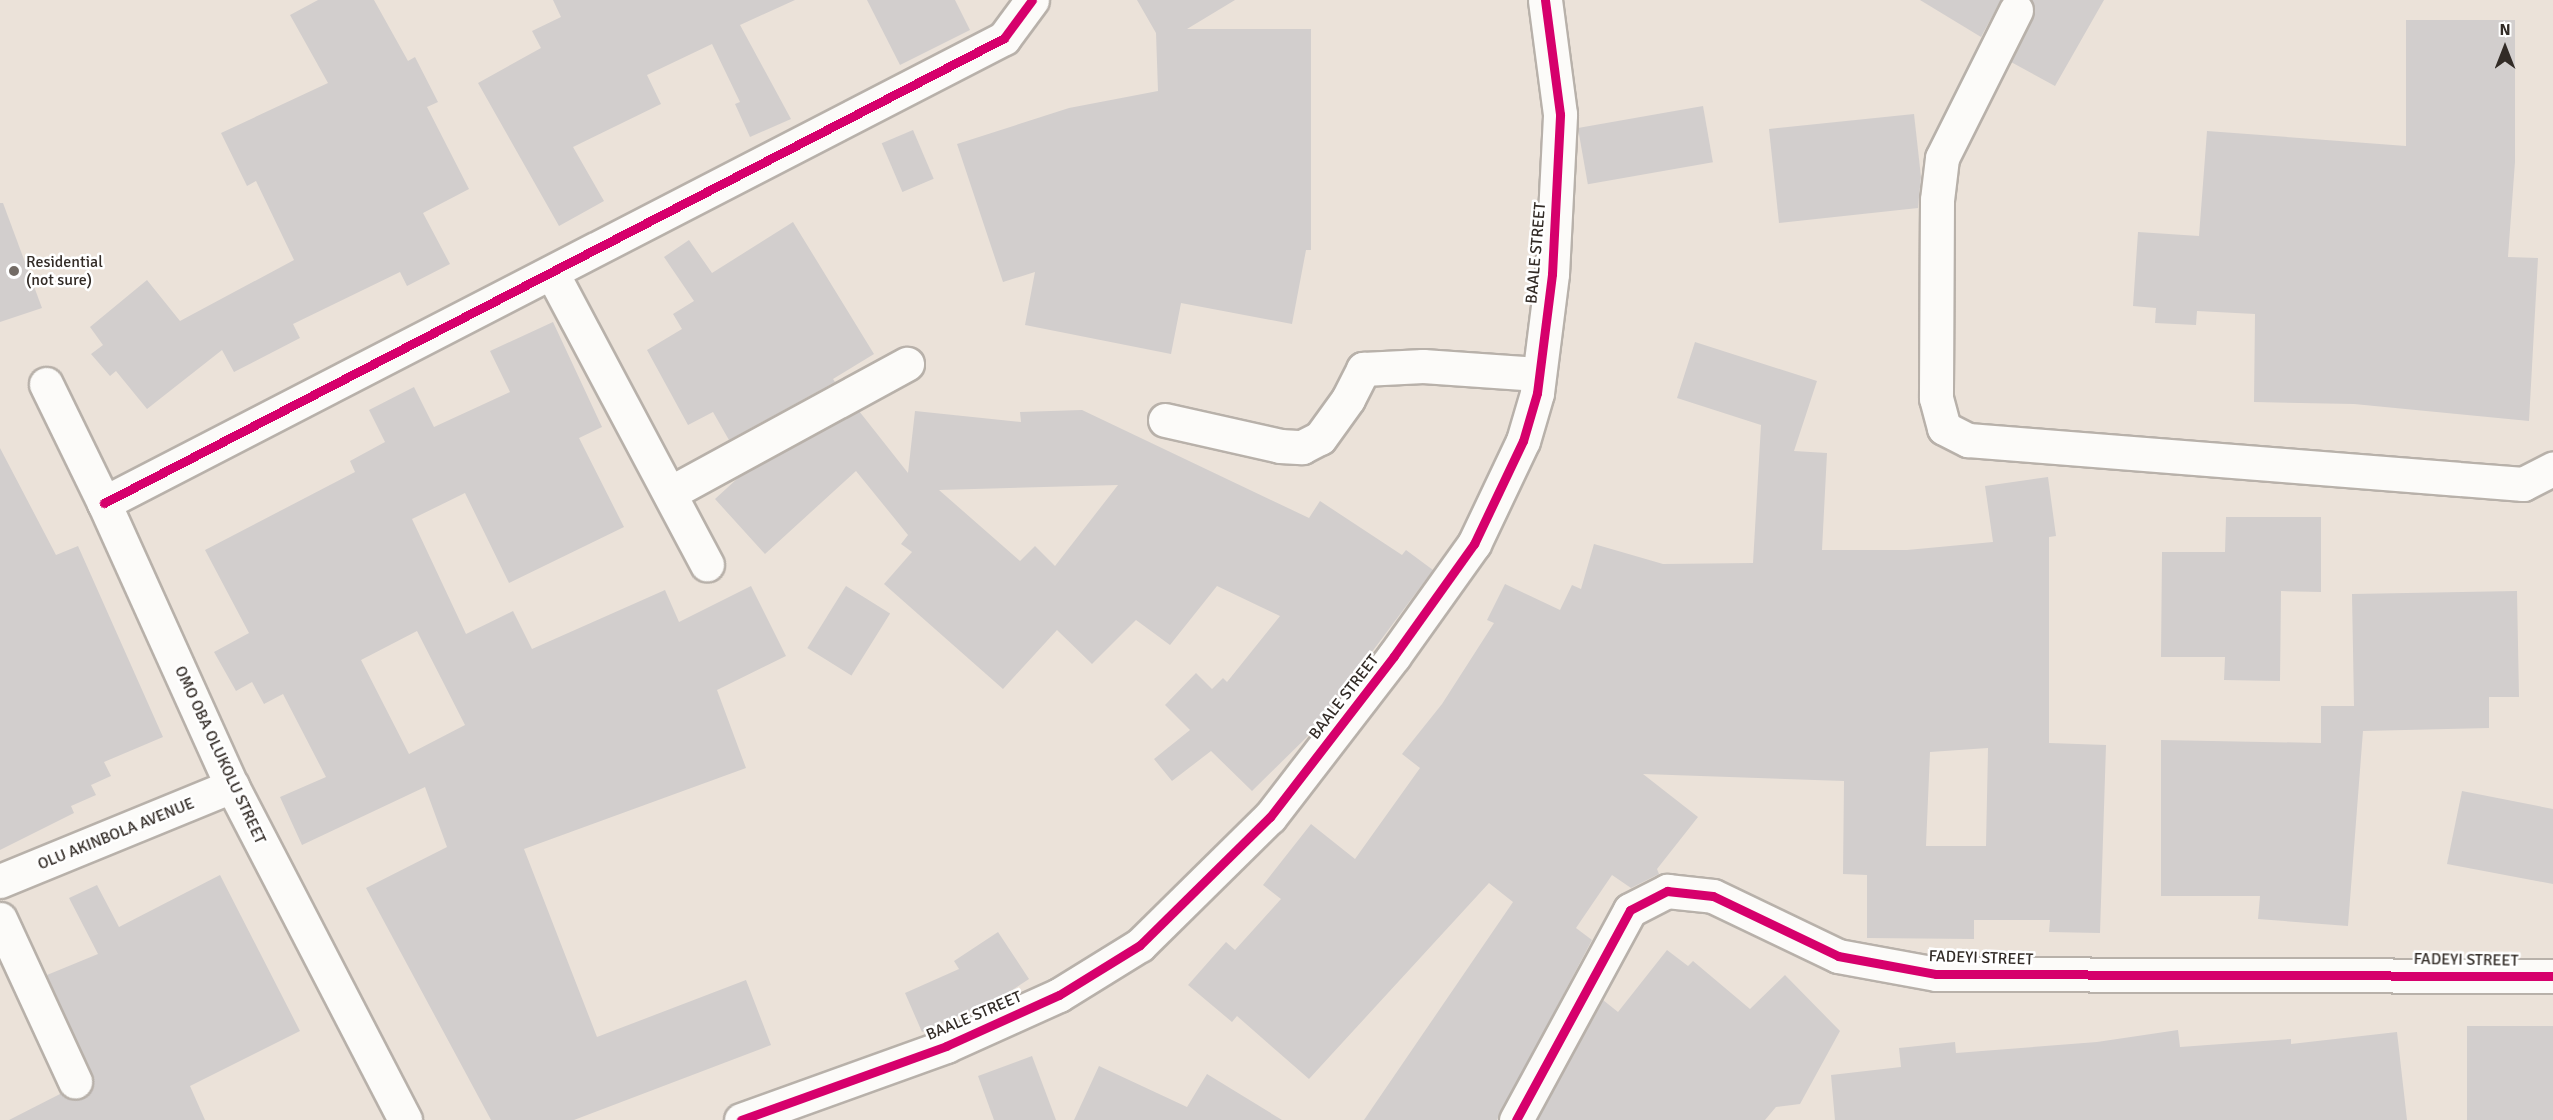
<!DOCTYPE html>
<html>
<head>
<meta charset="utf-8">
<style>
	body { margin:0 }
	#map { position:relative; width:2553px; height:1120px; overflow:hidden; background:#ebe2d9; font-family:Signika,sans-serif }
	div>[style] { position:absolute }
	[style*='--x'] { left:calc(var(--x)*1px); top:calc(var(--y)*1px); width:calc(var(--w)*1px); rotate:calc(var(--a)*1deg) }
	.building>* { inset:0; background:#d2cecd; transform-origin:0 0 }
	.roads { filter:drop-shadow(2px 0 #b8b1aa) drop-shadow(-2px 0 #b8b1aa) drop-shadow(0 2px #b8b1aa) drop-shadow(0 -2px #b8b1aa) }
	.minor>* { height:33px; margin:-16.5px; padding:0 16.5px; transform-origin:16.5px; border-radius:16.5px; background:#fcfbf9 }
	.cycleway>* { height:9px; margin:-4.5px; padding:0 4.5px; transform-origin:4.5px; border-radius:4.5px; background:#d6006c }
	.dots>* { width:16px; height:16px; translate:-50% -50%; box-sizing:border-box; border:3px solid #fff; border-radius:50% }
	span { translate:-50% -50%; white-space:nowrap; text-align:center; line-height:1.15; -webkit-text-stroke:5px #fff; paint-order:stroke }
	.street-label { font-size:16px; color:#322b26 }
	.poi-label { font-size:16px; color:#322b26 }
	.left { translate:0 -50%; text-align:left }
	.north { position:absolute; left:2475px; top:18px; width:60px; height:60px; -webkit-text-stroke:4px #fff; paint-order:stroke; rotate:0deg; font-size:16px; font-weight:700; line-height:24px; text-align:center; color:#322b26 }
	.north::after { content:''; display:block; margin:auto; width:21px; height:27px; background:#322b26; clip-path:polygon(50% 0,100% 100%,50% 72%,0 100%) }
</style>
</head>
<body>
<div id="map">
	<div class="building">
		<div style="clip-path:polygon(318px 0,374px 0,408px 61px,415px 57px,438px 102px,427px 107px,469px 189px,423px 213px,450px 264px,407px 286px,400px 272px,293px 324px,300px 338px,234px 372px,222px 350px,147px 409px,116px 371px,110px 376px,91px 354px,103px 345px,90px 327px,147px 280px,180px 321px,294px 260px,256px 181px,247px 186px,221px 133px,328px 83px,290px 15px)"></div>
		<div style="clip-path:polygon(553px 0,795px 0,740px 25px,791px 119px,750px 137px,735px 104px,740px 102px,712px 44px,647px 75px,661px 104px,573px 147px,604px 201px,559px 226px,478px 83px,541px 48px,532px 31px,561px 17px)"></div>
		<div style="clip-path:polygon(867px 0,955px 0,970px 30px,900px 65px)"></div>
		<div style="clip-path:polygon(1137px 0,1235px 0,1187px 29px,1311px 29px,1311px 250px,1306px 250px,1292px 324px,1181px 303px,1171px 354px,1025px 325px,1035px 272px,1003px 282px,957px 144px,1069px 108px,1158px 91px,1156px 33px)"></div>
		<div style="clip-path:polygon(1920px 0,2001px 0,1981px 37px)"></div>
		<div style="clip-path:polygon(2032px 0,2104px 0,2055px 86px,2011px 62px,2033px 18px)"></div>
		<div style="clip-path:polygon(2406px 20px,2515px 20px,2515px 162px,2508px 257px,2538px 258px,2529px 421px,2354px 404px,2254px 402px,2255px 314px,2197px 311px,2196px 325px,2155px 323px,2156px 308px,2133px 306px,2138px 232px,2199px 236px,2207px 131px,2406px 146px)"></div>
		<div style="left:1703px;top:106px;width:57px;height:127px;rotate:80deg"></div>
		<div style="clip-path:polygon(1914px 114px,1921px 177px,1918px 208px,1779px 223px,1769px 129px)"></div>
		<div style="left:913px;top:130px;width:53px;height:34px;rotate:67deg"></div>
		<div style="clip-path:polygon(0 203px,3px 203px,42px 308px,0 322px)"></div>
		<div style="clip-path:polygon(793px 222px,874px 354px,833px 379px,835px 382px,729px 440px,713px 412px,688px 425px,647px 350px,682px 329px,673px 314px,694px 301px,664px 257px,689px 240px,712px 273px)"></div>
		<div style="clip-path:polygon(evenodd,553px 322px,602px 427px,579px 438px,624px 527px,509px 583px,465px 493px,412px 519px,466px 634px,513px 611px,532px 649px,665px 590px,679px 622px,751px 586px,786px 656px,717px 690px,746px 768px,524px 849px,597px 1037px,746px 980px,771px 1045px,574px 1120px,491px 1120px,366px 888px,447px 847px,425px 787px,302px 845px,280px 797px,326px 777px,283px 694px,264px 704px,252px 682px,236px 691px,214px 652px,249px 633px,205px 550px,355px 472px,350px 461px,385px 442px,369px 410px,414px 387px,434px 427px,510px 392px,490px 351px,553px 322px,417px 631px,465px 725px,409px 754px,361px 660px,417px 631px)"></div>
		<div style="clip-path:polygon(evenodd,1695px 342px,1817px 381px,1794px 451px,1827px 453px,1822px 550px,1907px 550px,1993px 542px,1985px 486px,2048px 477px,2056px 536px,2049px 537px,2049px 743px,2106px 745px,2100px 933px,2049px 932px,2050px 920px,1974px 920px,1974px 939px,1867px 938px,1867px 875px,1843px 874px,1844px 781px,1643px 774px,1698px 817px,1657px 869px,1659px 874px,1631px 888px,1612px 875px,1576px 928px,1592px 940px,1497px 1120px,1364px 1120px,1513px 902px,1489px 883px,1309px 1079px,1237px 1016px,1232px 1022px,1188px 985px,1226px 942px,1235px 950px,1281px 899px,1263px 885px,1311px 824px,1355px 859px,1420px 768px,1402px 754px,1442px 704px,1494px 623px,1487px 620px,1505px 584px,1560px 610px,1572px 585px,1581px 589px,1594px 544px,1663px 564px,1753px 563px,1761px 425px,1677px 398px,1695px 342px,1988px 748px,1986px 846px,1926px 846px,1930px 752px,1988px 748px)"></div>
		<div style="clip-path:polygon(evenodd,1082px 410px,1309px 518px,1320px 501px,1402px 555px,1406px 550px,1433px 570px,1313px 731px,1252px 791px,1211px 751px,1172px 781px,1154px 759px,1190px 730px,1165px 705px,1196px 673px,1212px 689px,1223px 678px,1227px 682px,1280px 616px,1217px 586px,1170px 645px,1136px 620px,1092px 664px,1057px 630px,1003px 689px,884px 584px,912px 552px,901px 544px,908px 535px,856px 471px,765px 554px,715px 499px,739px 477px,859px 411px,908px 473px,915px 411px,1021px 422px,1020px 412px,1082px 410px,1118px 485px,1055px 566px,1035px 546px,1020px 561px,939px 490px,1118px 485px)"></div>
		<div style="clip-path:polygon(0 448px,56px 555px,78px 546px,163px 737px,104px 762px,111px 776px,91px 785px,96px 795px,71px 806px,74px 813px,0 850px)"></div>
		<div style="clip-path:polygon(2226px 517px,2321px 517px,2321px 592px,2281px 591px,2280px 681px,2224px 680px,2225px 657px,2161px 657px,2162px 552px,2225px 552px)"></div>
		<div style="left:846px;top:586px;width:52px;height:73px;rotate:32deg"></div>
		<div style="clip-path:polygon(2517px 591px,2519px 697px,2489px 697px,2489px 728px,2363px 731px,2348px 926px,2258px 919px,2260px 896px,2161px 896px,2161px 740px,2321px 743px,2321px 706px,2354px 706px,2352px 594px)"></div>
		<div style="clip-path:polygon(2462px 791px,2553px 809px,2553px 884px,2447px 864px)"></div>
		<div style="clip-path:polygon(220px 875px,300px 1031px,190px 1086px,205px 1120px,9px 1120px,62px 1093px,73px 1100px,82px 1098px,94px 1083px,47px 975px,98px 954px,69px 898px,97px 885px,119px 927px)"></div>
		<div style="clip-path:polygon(998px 932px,1029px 979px,986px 1007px,983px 1005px,922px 1032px,905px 993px,959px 969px,954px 961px)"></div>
		<div style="clip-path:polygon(1667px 950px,1688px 966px,1693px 961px,1750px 1009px,1785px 975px,1840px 1031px,1800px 1104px,1776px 1107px,1765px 1120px,1537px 1120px,1603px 1000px,1618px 1012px)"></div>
		<div style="left:2553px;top:1026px;width:94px;height:86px;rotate:90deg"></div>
		<div style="clip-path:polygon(2178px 1030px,2180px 1047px,2291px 1039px,2291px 1044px,2397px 1032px,2407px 1120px,1835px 1120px,1831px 1075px,1901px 1067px,1899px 1048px,1955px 1042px,1956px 1053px,2097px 1042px)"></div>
		<div style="clip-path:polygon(1032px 1056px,1056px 1120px,994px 1120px,978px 1076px)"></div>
		<div style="clip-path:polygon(1099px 1066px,1187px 1107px,1207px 1074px,1282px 1120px,1074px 1120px)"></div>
	</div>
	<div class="roads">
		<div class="minor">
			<div style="--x:2016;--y:10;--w:165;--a:116.6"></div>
			<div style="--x:1942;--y:158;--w:42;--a:96.8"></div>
			<div style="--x:1937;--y:200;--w:198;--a:90.3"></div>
			<div style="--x:1936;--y:398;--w:31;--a:75"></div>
			<div style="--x:1944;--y:428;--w:27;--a:27"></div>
			<div style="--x:1968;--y:440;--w:557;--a:4.53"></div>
			<div style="--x:2523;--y:484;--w:34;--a:-27"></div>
			<div style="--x:552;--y:273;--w:330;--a:62"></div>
			<div style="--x:46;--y:384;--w:132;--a:64"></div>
			<div style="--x:104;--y:503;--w:311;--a:65.7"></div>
			<div style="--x:232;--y:786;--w:376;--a:62.6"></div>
			<div style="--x:1165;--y:420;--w:118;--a:12.7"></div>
			<div style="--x:1280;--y:446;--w:22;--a:3"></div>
			<div style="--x:1302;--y:447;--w:20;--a:-27"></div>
			<div style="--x:1320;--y:438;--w:48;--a:-54.3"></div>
			<div style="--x:1348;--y:399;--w:34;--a:-63"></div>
			<div style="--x:1363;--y:369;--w:60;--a:-2.9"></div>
			<div style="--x:1423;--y:366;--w:115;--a:4"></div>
			<div style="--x:670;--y:493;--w:270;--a:-28.6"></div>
			<div style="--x:104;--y:503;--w:1013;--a:-27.32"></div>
			<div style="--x:1004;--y:38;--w:47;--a:-53.6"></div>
			<div style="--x:0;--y:881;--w:251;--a:-22.3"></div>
			<div style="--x:0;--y:919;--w:179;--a:65.2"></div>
			<div style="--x:741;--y:1120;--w:218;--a:-19.8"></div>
			<div style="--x:946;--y:1046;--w:124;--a:-24.3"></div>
			<div style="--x:1059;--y:995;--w:95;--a:-31.7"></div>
			<div style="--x:1140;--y:945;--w:182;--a:-44.6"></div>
			<div style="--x:1270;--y:817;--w:203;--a:-52.4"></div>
			<div style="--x:1394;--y:656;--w:138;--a:-54.5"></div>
			<div style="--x:1474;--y:544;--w:114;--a:-64.6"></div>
			<div style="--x:1523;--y:441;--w:50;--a:-73.7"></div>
			<div style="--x:1537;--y:393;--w:120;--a:-82.8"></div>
			<div style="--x:1552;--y:274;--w:160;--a:-87.1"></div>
			<div style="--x:1560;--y:114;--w:115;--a:-97.5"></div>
			<div style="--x:1516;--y:1120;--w:239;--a:-61.5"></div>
			<div style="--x:1630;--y:910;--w:42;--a:-27.2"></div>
			<div style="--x:1667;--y:891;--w:46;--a:6.2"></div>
			<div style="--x:1713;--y:896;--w:139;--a:25.6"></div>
			<div style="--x:1838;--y:956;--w:100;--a:10.4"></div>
			<div style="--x:1936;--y:974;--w:617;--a:0.19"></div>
		</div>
	</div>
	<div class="cycleway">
		<div style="--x:104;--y:503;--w:1013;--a:-27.32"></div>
		<div style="--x:1004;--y:38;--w:47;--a:-53.6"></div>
		<div style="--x:741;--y:1120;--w:218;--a:-19.8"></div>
		<div style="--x:946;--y:1046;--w:124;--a:-24.3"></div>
		<div style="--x:1059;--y:995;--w:95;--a:-31.7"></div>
		<div style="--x:1140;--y:945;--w:182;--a:-44.6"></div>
		<div style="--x:1270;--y:817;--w:203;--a:-52.4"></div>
		<div style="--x:1394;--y:656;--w:138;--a:-54.5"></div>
		<div style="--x:1474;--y:544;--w:114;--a:-64.6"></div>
		<div style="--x:1523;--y:441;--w:50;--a:-73.7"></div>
		<div style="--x:1537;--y:393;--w:120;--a:-82.8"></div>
		<div style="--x:1552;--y:274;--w:160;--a:-87.1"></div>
		<div style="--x:1560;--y:114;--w:115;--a:-97.5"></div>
		<div style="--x:1516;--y:1120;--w:239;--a:-61.5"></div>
		<div style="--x:1630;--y:910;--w:42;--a:-27.2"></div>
		<div style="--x:1667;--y:891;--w:46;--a:6.2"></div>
		<div style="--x:1713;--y:896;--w:139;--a:25.6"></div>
		<div style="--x:1838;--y:956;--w:100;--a:10.4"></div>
		<div style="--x:1936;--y:974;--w:617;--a:0.19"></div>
	</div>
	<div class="dots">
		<div style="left:14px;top:271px;background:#736b65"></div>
	</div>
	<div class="street-label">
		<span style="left:1536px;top:253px;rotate:-85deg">BAALE STREET</span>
		<span style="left:1344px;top:697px;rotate:-52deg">BAALE STREET</span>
		<span style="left:220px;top:755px;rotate:65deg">OMO OBA OLUKOLU STREET</span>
		<span style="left:116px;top:834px;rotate:-22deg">OLU AKINBOLA AVENUE</span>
		<span style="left:1981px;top:958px;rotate:2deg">FADEYI STREET</span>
		<span style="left:2466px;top:960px;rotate:1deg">FADEYI STREET</span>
		<span style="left:974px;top:1016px;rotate:-23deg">BAALE STREET</span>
	</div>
	<div class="poi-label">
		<span class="left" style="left:26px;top:271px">Residential<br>(not sure)</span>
	</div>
	<div class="north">N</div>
</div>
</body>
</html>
